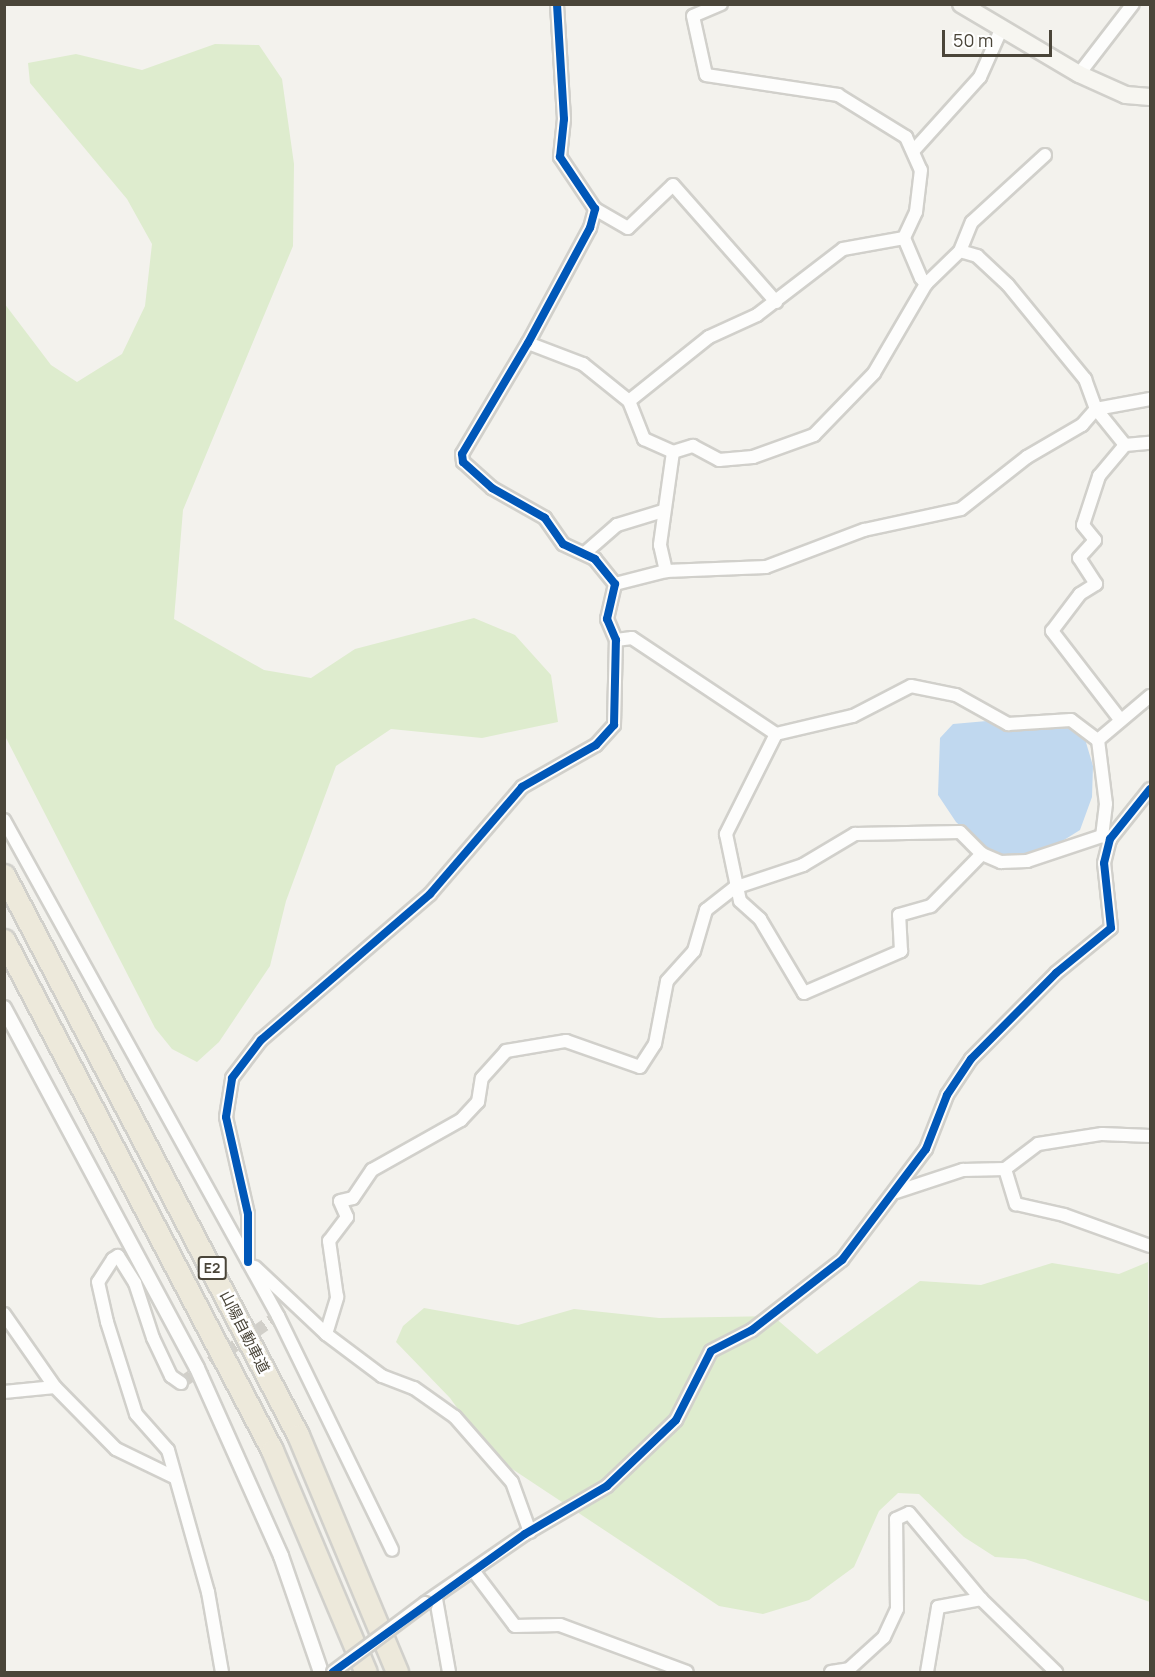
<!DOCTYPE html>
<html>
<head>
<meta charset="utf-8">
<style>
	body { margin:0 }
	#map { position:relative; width:1155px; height:1677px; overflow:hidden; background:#f3f2ed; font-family:Manrope,"Noto Sans JP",sans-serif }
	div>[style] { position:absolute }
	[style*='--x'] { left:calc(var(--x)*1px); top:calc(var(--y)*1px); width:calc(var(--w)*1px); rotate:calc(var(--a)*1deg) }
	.green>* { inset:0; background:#deecce }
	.water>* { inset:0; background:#c0d8ef }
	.minor-tunnel>* { height:12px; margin-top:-6px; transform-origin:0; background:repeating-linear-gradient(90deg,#d1cfc9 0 12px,transparent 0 18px) }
	.roads { filter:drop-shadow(2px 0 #d1d0cb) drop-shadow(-2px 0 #d1d0cb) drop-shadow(0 2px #d1d0cb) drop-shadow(0 -2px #d1d0cb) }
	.minor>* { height:12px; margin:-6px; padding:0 6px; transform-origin:6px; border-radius:6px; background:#fdfdfc }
	.tertiary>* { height:14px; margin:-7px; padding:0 7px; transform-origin:7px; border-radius:7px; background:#fdfdfc }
	.secondary>* { height:16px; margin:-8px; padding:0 8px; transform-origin:8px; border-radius:8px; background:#f7f6f1 }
	.motorway>* { height:21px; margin:-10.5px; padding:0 10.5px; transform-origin:10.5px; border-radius:10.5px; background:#ede9db }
	.bridges { filter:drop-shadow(2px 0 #d1d0cb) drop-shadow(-2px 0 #d1d0cb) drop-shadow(0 2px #d1d0cb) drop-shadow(0 -2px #d1d0cb) }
	.minor-bridge>* { height:12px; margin:-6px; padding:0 6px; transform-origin:6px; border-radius:6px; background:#fdfdfc }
	.cycleway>* { height:8px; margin:-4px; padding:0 4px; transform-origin:4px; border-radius:4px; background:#0057b8 }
	span { translate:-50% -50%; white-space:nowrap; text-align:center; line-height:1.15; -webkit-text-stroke:5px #fff; paint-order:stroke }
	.shield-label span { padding:2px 4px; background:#fff; border:2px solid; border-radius:4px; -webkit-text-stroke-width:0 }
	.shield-label { font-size:14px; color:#4a4539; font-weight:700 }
	.street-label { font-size:15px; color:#4a4539 }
	.frame { position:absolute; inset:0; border:6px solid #4a4539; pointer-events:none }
	.scale { position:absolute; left:942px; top:30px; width:110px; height:27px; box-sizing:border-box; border:3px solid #4a4539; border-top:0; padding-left:8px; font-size:18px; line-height:21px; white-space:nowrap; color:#4a4539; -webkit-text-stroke:4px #fff; paint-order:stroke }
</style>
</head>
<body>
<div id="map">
	<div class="green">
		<div style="clip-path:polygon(215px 44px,259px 45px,282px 79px,294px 164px,293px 246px,183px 510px,174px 619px,264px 670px,311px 678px,355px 649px,474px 618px,515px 635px,551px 675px,558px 722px,482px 738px,391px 729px,336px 766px,286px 901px,270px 966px,219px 1042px,197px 1062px,172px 1049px,155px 1028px,5px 736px,4px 303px,51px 365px,77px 382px,122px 354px,145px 306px,152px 244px,127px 199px,30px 83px,28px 63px,76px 54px,142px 70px)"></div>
		<div style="clip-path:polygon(1148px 1262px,1150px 1602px,1025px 1559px,995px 1557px,964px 1537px,919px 1494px,898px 1493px,879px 1511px,854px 1567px,809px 1600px,763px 1614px,719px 1606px,491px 1455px,450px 1398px,396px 1342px,403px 1326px,424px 1308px,518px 1325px,574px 1309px,659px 1318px,773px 1316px,817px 1354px,920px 1281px,981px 1285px,1052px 1263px,1119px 1274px)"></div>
	</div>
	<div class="water">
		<div style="clip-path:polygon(987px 721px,1004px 730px,1071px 728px,1085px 739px,1093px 766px,1092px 797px,1080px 830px,1056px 845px,1008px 859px,985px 849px,956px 822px,938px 795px,940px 738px,953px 724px)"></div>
	</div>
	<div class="minor-tunnel">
		<div style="--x:181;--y:1383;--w:118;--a:-34.6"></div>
	</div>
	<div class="roads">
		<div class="minor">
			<div style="--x:721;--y:4;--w:30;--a:157"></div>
			<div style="--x:693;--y:16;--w:60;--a:77.6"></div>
			<div style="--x:706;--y:75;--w:134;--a:8.6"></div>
			<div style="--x:838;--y:95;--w:80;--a:31.7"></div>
			<div style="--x:906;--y:137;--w:36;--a:66"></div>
			<div style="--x:921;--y:170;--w:42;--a:96.8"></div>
			<div style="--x:916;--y:212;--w:29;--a:115"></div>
			<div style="--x:904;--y:238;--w:43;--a:67"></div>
			<div style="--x:921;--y:278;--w:8;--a:50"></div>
			<div style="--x:926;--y:284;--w:47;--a:-44.1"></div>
			<div style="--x:960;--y:251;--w:18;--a:16"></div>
			<div style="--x:977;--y:256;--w:42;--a:43.1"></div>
			<div style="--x:1008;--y:285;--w:122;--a:50.7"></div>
			<div style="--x:1085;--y:379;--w:32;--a:70"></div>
			<div style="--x:1096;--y:409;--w:46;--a:51.1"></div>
			<div style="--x:1079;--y:74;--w:88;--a:-52.4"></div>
			<div style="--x:915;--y:149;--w:97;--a:-47.9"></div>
			<div style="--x:980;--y:77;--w:49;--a:-66"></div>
			<div style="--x:595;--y:209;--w:38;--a:30"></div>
			<div style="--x:628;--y:228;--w:62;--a:-43.7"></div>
			<div style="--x:673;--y:185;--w:156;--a:48.6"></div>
			<div style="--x:960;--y:251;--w:31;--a:-68"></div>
			<div style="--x:972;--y:222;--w:99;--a:-42.5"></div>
			<div style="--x:528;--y:343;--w:59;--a:20.9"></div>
			<div style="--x:583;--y:364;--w:59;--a:38.8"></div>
			<div style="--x:629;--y:401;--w:41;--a:68.5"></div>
			<div style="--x:644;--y:439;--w:32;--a:24"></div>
			<div style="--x:673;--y:452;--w:94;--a:98"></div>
			<div style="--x:660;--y:545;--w:27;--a:77"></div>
			<div style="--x:629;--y:401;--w:102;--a:-38.7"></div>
			<div style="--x:709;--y:337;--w:53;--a:-24.6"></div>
			<div style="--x:757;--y:315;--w:108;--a:-37.5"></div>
			<div style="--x:843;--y:249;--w:62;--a:-10.2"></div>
			<div style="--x:673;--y:452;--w:21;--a:-17"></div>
			<div style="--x:693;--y:446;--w:30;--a:28"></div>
			<div style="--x:719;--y:460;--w:34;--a:-5"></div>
			<div style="--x:753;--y:457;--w:65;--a:-19.8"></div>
			<div style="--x:814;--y:435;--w:86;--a:-45.9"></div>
			<div style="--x:874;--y:373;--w:103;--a:-59.7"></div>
			<div style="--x:586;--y:552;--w:41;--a:-41.1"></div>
			<div style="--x:617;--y:525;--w:48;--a:-16.9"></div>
			<div style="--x:615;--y:584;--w:53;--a:-14.3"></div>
			<div style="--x:666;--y:571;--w:100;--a:-2.3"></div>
			<div style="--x:766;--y:567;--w:105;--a:-20.7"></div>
			<div style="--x:864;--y:530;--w:99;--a:-12.2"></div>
			<div style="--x:961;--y:509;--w:84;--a:-38.2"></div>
			<div style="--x:1027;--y:457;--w:64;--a:-30.2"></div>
			<div style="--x:1082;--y:425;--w:21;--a:-49"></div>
			<div style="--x:1096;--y:409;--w:55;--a:-10.5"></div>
			<div style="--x:616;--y:640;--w:16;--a:-7"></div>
			<div style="--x:632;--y:638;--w:173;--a:33.7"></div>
			<div style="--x:776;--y:734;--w:79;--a:-13.2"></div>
			<div style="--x:853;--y:716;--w:65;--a:-27.3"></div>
			<div style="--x:911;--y:686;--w:46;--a:11.3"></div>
			<div style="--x:956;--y:695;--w:60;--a:29.1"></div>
			<div style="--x:1008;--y:724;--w:63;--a:-3.6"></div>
			<div style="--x:1071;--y:720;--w:34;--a:37"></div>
			<div style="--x:1098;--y:740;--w:64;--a:82.9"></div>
			<div style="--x:1106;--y:804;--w:32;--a:97"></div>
			<div style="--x:1119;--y:718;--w:110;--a:-127.6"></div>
			<div style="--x:1052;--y:631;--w:46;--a:-52.9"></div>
			<div style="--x:1080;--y:594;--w:19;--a:-32"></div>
			<div style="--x:1096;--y:584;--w:31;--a:-123"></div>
			<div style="--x:1079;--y:558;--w:24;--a:-48"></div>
			<div style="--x:1095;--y:540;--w:19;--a:-129"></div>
			<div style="--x:1083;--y:525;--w:52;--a:-71.9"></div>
			<div style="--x:1099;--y:476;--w:40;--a:-50"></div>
			<div style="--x:1125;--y:445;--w:25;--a:-5"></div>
			<div style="--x:776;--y:734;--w:112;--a:116.6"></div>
			<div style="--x:726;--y:834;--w:68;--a:78.2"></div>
			<div style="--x:740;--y:901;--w:27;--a:42"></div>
			<div style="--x:760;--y:919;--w:86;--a:59.3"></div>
			<div style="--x:804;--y:993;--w:106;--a:-23.4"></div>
			<div style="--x:901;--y:951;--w:36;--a:-93"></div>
			<div style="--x:899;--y:915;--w:33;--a:-16"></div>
			<div style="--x:931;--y:906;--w:73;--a:-45.6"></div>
			<div style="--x:1098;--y:740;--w:68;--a:-40.2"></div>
			<div style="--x:4;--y:820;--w:567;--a:61.08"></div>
			<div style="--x:278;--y:1316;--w:260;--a:64"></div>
			<div style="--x:1005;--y:1169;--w:37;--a:73"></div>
			<div style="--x:1016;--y:1204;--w:49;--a:12.9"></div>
			<div style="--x:1064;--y:1215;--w:91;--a:19.8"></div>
			<div style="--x:896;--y:1192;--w:71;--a:-18.2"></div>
			<div style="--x:963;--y:1170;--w:42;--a:-1.4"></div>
			<div style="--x:1005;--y:1169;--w:41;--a:-37.1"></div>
			<div style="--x:1038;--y:1144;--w:65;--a:-8.9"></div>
			<div style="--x:1102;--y:1134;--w:48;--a:2.4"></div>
			<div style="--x:248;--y:1262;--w:48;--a:-90"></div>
			<div style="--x:248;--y:1214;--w:99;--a:-102.8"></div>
			<div style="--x:226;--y:1117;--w:39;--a:-81"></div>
			<div style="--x:232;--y:1078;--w:48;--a:-52.7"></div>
			<div style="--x:261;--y:1040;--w:223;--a:-40.8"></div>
			<div style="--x:430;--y:894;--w:141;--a:-49.3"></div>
			<div style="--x:522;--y:787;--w:85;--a:-29.6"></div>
			<div style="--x:596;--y:745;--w:27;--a:-48"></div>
			<div style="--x:614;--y:725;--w:85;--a:-88.7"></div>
			<div style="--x:616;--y:640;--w:23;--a:-113"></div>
			<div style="--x:607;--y:619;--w:36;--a:-77"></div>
			<div style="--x:615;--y:584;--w:32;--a:-129"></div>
			<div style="--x:595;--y:559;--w:35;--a:-155"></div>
			<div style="--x:563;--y:544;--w:32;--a:-125"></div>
			<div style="--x:545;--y:518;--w:61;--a:-150.5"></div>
			<div style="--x:492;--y:488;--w:39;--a:-138"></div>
			<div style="--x:463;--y:462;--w:8;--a:-97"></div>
			<div style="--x:462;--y:454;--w:129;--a:-59.3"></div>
			<div style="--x:528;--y:343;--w:131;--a:-61.7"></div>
			<div style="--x:590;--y:228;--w:20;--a:-75"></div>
			<div style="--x:595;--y:209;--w:63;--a:-123.9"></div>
			<div style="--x:560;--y:157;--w:38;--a:-84"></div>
			<div style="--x:564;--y:119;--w:115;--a:-93.5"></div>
			<div style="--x:255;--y:1267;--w:98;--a:43.3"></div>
			<div style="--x:326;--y:1334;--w:70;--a:36.9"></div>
			<div style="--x:382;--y:1376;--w:34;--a:21"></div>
			<div style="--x:414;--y:1388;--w:50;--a:35.3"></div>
			<div style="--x:455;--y:1417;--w:86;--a:48.8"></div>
			<div style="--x:512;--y:1482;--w:53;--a:70.2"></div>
			<div style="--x:4;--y:1314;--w:89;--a:55.1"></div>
			<div style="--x:326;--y:1334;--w:39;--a:-73"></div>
			<div style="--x:337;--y:1297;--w:57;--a:-98.1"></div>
			<div style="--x:329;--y:1241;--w:30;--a:-53"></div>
			<div style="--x:347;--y:1217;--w:17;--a:-114"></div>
			<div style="--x:340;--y:1201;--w:13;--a:-13"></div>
			<div style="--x:353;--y:1198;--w:34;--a:-56"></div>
			<div style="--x:372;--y:1170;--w:102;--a:-29.3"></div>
			<div style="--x:461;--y:1120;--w:25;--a:-47"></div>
			<div style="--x:478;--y:1102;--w:24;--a:-81"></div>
			<div style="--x:482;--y:1078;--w:36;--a:-48"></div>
			<div style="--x:506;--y:1051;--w:61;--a:-9.5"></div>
			<div style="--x:566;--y:1041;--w:78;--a:19.4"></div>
			<div style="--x:640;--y:1067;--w:27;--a:-57"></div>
			<div style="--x:655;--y:1044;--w:64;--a:-79.2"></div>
			<div style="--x:667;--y:981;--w:40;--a:-48"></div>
			<div style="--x:694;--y:951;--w:43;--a:-73.7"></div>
			<div style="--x:706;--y:910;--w:36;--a:-38"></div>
			<div style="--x:734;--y:888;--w:73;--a:-18.4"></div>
			<div style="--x:803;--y:865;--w:61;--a:-30.8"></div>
			<div style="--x:855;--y:834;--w:105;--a:-1.1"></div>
			<div style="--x:960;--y:832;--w:31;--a:45"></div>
			<div style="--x:982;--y:854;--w:21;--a:23"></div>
			<div style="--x:1001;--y:862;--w:26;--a:-2"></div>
			<div style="--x:1027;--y:861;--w:79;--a:-18.4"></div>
			<div style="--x:1102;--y:836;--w:9;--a:21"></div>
			<div style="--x:181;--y:1383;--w:12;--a:-145"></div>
			<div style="--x:171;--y:1376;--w:42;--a:-115.3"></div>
			<div style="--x:153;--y:1338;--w:58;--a:-108.1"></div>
			<div style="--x:135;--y:1283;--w:32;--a:-122"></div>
			<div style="--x:118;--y:1256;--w:6;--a:149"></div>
			<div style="--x:113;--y:1259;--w:27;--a:123"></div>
			<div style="--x:98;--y:1282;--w:41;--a:77.3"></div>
			<div style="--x:107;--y:1322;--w:96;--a:72.5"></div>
			<div style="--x:136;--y:1414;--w:48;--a:48.4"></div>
			<div style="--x:168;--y:1450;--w:148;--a:74.3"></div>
			<div style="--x:208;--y:1592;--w:81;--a:80.1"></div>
			<div style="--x:4;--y:1392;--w:51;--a:-5.6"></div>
			<div style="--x:55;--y:1387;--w:87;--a:45.5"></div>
			<div style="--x:116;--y:1449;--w:64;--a:25.8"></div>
			<div style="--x:475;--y:1573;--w:66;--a:53"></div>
			<div style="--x:515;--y:1626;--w:45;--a:-1.3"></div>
			<div style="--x:560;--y:1625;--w:135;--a:20.3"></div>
			<div style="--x:436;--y:1599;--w:74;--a:79.9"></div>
			<div style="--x:425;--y:1603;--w:121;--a:-34.6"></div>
			<div style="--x:525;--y:1534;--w:95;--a:-30.3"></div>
			<div style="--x:607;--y:1486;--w:95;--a:-43.7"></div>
			<div style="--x:676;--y:1420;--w:77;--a:-63.1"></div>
			<div style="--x:711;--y:1351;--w:46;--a:-27.1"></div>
			<div style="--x:752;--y:1330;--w:114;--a:-37.9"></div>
			<div style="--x:842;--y:1260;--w:139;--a:-52.9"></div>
			<div style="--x:926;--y:1149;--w:58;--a:-68.7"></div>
			<div style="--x:947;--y:1095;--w:43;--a:-56.3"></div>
			<div style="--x:971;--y:1059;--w:121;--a:-45.3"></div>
			<div style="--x:1056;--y:973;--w:71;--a:-39.3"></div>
			<div style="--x:1111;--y:928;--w:65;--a:-96.1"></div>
			<div style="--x:1104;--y:863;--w:25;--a:-76"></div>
			<div style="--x:1110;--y:839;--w:64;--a:-51.3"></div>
			<div style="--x:831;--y:1672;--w:18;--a:-9"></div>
			<div style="--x:849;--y:1669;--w:47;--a:-42.4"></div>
			<div style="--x:884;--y:1637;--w:31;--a:-65"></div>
			<div style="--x:897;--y:1609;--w:90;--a:-90.6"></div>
			<div style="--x:896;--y:1519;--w:14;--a:-25"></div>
			<div style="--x:909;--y:1513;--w:112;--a:50.1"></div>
			<div style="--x:981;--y:1599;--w:105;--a:44.2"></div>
			<div style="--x:927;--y:1672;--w:66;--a:-80.4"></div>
			<div style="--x:938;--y:1607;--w:44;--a:-10.5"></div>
		</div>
		<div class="tertiary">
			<div style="--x:4;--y:1008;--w:408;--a:61.8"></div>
			<div style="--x:197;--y:1368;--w:206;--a:65.9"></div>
			<div style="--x:281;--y:1556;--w:123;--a:71"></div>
		</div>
		<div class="secondary">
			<div style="--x:961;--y:4;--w:137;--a:30.7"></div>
			<div style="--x:1079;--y:74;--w:51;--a:24.1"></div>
			<div style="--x:1126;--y:95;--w:24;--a:5"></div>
		</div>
		<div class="motorway">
			<div style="--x:4;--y:875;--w:632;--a:62.3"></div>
			<div style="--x:298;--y:1435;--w:257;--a:67.3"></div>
			<div style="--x:4;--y:940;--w:576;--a:62.28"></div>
			<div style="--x:272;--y:1450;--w:241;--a:67.1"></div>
		</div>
	</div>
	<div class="bridges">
		<div class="minor-bridge">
			<div style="--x:333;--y:1672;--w:115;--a:-36.9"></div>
		</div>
	</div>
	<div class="cycleway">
		<div style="--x:248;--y:1262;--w:48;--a:-90"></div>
		<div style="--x:248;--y:1214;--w:99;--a:-102.8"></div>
		<div style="--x:226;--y:1117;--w:39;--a:-81"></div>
		<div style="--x:232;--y:1078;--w:48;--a:-52.7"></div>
		<div style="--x:261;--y:1040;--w:223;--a:-40.8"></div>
		<div style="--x:430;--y:894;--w:141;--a:-49.3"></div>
		<div style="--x:522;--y:787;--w:85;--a:-29.6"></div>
		<div style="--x:596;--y:745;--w:27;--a:-48"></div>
		<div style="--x:614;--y:725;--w:85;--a:-88.7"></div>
		<div style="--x:616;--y:640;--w:23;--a:-113"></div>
		<div style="--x:607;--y:619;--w:36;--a:-77"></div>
		<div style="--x:615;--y:584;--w:32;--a:-129"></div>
		<div style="--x:595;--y:559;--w:35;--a:-155"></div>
		<div style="--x:563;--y:544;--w:32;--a:-125"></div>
		<div style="--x:545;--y:518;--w:61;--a:-150.5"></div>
		<div style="--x:492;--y:488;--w:39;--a:-138"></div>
		<div style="--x:463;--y:462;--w:8;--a:-97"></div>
		<div style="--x:462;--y:454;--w:129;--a:-59.3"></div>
		<div style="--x:528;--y:343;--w:131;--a:-61.7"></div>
		<div style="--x:590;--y:228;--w:20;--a:-75"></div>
		<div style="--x:595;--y:209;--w:63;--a:-123.9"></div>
		<div style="--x:560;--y:157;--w:38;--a:-84"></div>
		<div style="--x:564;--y:119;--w:115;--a:-93.5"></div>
		<div style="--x:333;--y:1672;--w:236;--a:-35.7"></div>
		<div style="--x:525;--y:1534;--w:95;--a:-30.3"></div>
		<div style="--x:607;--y:1486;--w:95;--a:-43.7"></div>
		<div style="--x:676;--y:1420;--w:77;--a:-63.1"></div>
		<div style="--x:711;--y:1351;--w:46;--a:-27.1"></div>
		<div style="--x:752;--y:1330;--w:114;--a:-37.9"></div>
		<div style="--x:842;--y:1260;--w:139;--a:-52.9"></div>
		<div style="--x:926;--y:1149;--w:58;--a:-68.7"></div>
		<div style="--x:947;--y:1095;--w:43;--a:-56.3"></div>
		<div style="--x:971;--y:1059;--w:121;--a:-45.3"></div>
		<div style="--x:1056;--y:973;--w:71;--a:-39.3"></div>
		<div style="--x:1111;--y:928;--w:65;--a:-96.1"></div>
		<div style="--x:1104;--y:863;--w:25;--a:-76"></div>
		<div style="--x:1110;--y:839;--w:64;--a:-51.3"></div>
	</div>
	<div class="shield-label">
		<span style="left:212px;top:1268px">E2</span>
	</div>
	<div class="street-label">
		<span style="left:245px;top:1332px;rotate:63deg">山陽自動車道</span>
	</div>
	<div class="frame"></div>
	<div class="scale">50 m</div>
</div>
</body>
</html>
